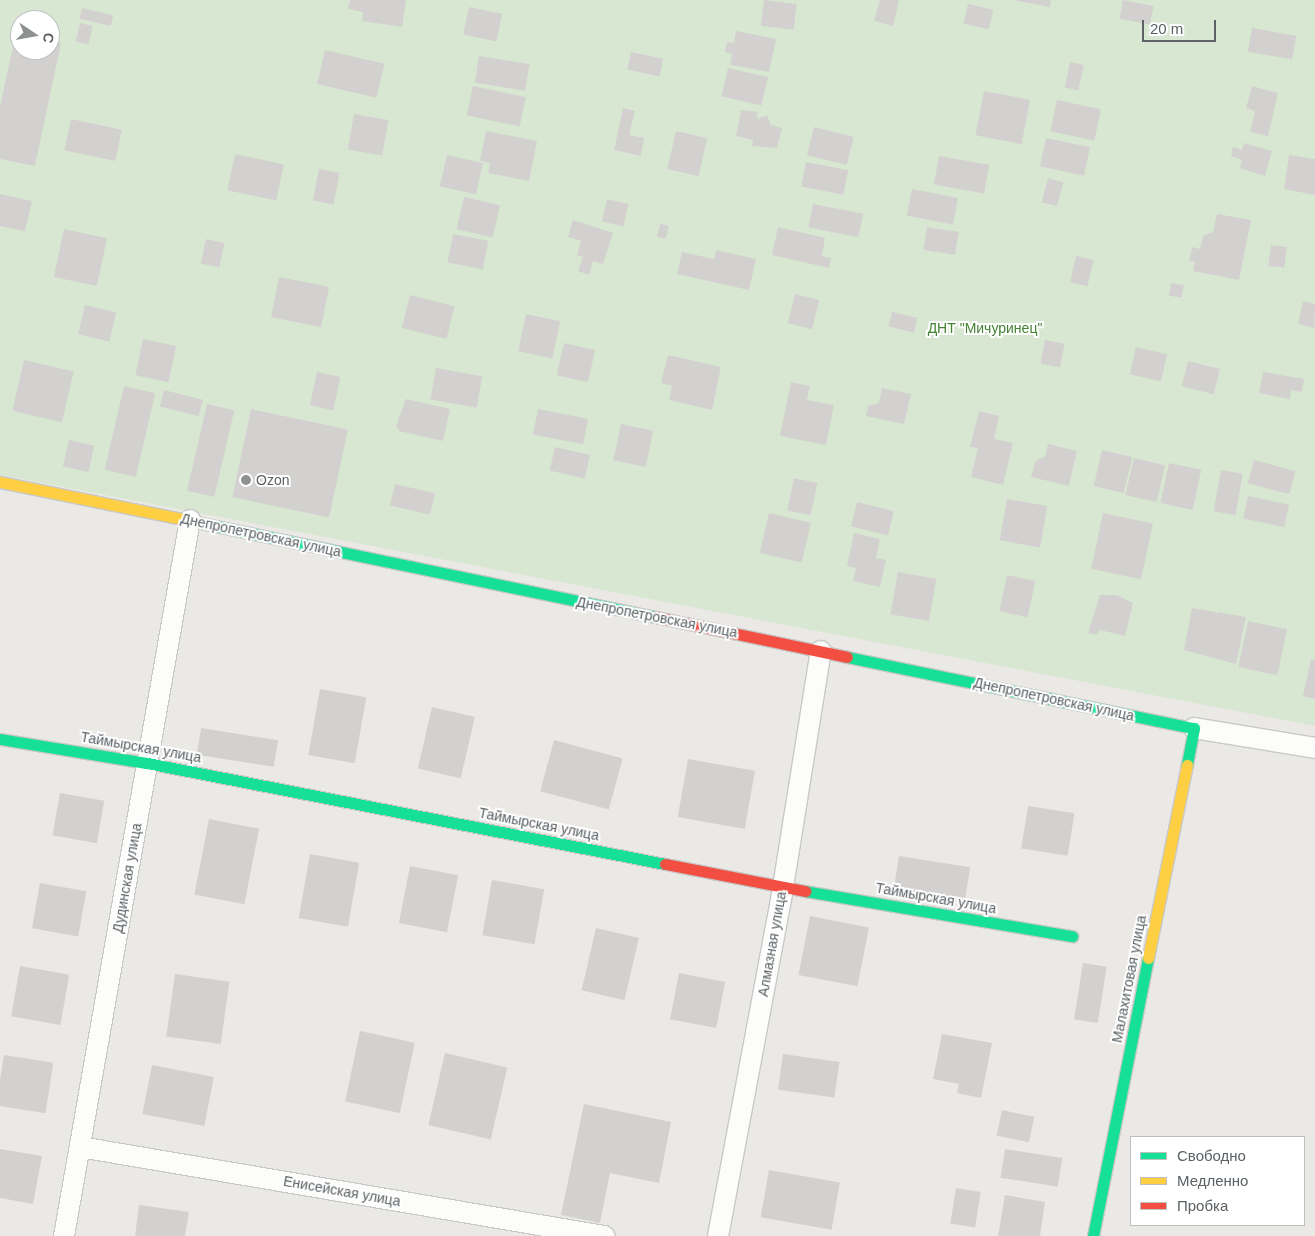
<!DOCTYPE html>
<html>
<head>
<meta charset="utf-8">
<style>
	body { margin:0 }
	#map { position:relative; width:1315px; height:1236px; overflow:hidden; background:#ebe9e6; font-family:Helvetica,sans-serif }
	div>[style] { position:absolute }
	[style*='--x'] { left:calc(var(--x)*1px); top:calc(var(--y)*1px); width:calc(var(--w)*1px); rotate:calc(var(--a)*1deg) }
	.green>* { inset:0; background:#d8e7d1 }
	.building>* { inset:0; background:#d3d1d0; transform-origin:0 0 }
	.roads { filter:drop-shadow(1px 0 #c7c8c8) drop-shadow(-1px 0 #c7c8c8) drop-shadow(0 1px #c7c8c8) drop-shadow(0 -1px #c7c8c8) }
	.street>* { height:20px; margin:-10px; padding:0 10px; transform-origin:10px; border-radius:10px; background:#fcfcfb }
	.fast>* { height:11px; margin:-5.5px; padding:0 5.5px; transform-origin:5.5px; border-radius:5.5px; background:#16e098 }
	.slow>* { height:11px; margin:-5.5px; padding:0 5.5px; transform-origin:5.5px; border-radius:5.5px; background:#ffcf43 }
	.jam>* { height:11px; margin:-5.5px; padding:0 5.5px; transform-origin:5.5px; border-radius:5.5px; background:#f24e42 }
	.dots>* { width:14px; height:14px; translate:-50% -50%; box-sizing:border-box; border:2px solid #fff; border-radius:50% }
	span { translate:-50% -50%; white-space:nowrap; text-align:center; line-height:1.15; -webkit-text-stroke:4px #fff; paint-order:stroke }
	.park-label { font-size:14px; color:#448234 }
	.poi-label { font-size:14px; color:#5b6164 }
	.left { translate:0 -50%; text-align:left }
	.street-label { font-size:14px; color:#5b6164 }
	.legend { position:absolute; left:1130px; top:1136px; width:175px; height:90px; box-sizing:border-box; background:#fff; border:1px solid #bdc0c1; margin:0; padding:6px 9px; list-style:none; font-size:15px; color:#5b6164 }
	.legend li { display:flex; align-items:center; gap:10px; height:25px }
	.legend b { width:25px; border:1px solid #bdc0c1 }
	.north { position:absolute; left:10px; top:10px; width:50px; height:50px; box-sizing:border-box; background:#fff; border:1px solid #bdc0c1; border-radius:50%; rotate:102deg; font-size:14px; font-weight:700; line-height:20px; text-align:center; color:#5b6164 }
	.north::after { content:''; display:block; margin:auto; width:18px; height:22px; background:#8d9192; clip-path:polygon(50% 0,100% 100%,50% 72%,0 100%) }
	.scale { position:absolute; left:1142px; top:20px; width:74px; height:22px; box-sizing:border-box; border:2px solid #5b6164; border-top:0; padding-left:6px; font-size:15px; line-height:18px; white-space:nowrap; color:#5b6164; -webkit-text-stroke:4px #fff; paint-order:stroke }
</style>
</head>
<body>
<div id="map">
	<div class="green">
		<div style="clip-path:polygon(evenodd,0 0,1315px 0,1315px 726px,0 475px,0 0,20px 20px,50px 20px,50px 50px,20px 50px,20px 20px)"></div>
	</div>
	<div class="building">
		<div style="clip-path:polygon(350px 0,406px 0,402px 27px,362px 21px,363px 12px,348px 9px)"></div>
		<div style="left:764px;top:0;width:33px;height:26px;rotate:7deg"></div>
		<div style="clip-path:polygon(880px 0,899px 0,893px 26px,874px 21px)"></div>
		<div style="clip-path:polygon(1014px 0,1051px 0,1050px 7px)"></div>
		<div style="left:1123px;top:0;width:31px;height:19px;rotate:11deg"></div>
		<div style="left:968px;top:4px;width:26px;height:20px;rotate:13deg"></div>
		<div style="left:469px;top:7px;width:34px;height:28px;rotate:12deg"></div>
		<div style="left:82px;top:8px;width:32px;height:11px;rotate:13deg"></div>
		<div style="left:80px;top:23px;width:13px;height:19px;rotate:13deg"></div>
		<div style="left:1252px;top:28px;width:45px;height:24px;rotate:10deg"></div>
		<div style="clip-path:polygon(736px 31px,776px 39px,769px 72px,730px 65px,732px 54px,725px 52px,727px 42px,734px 43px)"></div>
		<div style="clip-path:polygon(16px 33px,20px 34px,20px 50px,50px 50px,50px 40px,61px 43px,35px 166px,0 159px,0 106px)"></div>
		<div style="left:325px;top:50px;width:61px;height:35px;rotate:13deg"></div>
		<div style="left:631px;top:52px;width:33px;height:18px;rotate:12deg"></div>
		<div style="left:479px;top:56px;width:51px;height:27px;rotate:9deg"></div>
		<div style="left:1070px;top:62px;width:14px;height:26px;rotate:12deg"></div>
		<div style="left:728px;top:68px;width:41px;height:29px;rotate:13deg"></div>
		<div style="left:473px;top:86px;width:54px;height:30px;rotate:12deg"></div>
		<div style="clip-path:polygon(1252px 86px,1278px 93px,1268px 136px,1250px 132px,1255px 111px,1246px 108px)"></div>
		<div style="left:984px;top:91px;width:47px;height:45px;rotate:11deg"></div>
		<div style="left:1057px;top:100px;width:45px;height:32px;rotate:12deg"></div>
		<div style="clip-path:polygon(623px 108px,635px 111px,629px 135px,644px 138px,641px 156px,614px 150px)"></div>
		<div style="clip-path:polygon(741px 110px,757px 112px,758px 119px,767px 115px,771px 125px,782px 128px,777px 148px,752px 146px,753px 140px,736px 136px)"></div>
		<div style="left:354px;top:114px;width:35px;height:36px;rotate:10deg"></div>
		<div style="left:71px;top:119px;width:52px;height:32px;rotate:12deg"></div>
		<div style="left:814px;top:127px;width:41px;height:29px;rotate:14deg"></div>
		<div style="clip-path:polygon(486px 131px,537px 141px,529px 181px,488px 173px,490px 163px,480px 161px)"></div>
		<div style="left:676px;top:131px;width:32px;height:39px;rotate:13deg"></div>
		<div style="left:1046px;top:138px;width:45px;height:29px;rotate:12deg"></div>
		<div style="clip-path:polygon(1244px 143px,1272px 151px,1265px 176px,1240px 168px,1242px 160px,1231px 156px,1233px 147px,1242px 150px)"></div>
		<div style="left:235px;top:154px;width:50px;height:37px;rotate:12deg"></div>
		<div style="left:447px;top:155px;width:37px;height:32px;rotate:13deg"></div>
		<div style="clip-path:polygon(1289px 155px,1315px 159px,1315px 195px,1284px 189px)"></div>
		<div style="left:939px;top:156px;width:51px;height:29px;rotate:10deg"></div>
		<div style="left:806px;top:162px;width:43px;height:25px;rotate:11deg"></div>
		<div style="left:319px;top:169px;width:21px;height:32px;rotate:11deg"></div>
		<div style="left:1048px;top:178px;width:16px;height:25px;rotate:15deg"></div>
		<div style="left:912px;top:189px;width:47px;height:27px;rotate:11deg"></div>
		<div style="clip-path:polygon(0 194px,32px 201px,25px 231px,0 226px)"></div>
		<div style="left:464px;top:197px;width:37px;height:33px;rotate:13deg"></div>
		<div style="left:607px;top:199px;width:22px;height:23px;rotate:13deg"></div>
		<div style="left:813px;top:204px;width:51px;height:24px;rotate:11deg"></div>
		<div style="clip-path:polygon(1217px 214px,1251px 220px,1239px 280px,1193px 271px,1195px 262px,1189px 261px,1192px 247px,1200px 249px,1203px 236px,1213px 232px)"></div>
		<div style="clip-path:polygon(573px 220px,613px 233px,603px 264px,593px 261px,589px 275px,578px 271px,583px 257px,577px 255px,581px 241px,568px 237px)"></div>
		<div style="left:660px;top:224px;width:9px;height:13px;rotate:13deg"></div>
		<div style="clip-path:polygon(778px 227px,825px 238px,822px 256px,831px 258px,829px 268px,772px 255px)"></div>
		<div style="left:927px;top:227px;width:32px;height:23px;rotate:9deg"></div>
		<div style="left:64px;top:229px;width:44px;height:49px;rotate:12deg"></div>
		<div style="left:453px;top:234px;width:36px;height:29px;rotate:11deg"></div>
		<div style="left:206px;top:239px;width:19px;height:25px;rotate:12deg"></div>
		<div style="left:1271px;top:245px;width:16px;height:21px;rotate:7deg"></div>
		<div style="clip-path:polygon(716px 250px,756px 259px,749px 290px,677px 274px,682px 252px,714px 259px)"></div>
		<div style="left:1076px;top:256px;width:18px;height:27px;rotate:13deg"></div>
		<div style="left:279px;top:277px;width:51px;height:41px;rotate:11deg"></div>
		<div style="left:1171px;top:283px;width:13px;height:13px;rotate:9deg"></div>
		<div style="left:795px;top:294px;width:25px;height:30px;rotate:14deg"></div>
		<div style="left:410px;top:295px;width:46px;height:34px;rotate:14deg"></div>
		<div style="clip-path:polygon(1303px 301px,1315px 304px,1314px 328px,1298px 324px)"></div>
		<div style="left:85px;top:305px;width:32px;height:30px;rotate:13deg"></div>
		<div style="left:892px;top:312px;width:26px;height:15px;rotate:13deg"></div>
		<div style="left:526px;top:314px;width:35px;height:38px;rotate:12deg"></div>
		<div style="left:143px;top:339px;width:34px;height:37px;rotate:12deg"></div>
		<div style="left:1045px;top:340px;width:20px;height:24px;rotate:11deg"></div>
		<div style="left:564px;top:343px;width:32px;height:33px;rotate:13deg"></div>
		<div style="left:1136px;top:347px;width:32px;height:28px;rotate:13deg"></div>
		<div style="clip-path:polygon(668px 355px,721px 367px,712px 410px,669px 400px,672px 386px,661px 383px)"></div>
		<div style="left:24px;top:360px;width:51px;height:52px;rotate:13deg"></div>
		<div style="left:1188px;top:361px;width:33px;height:26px;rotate:14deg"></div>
		<div style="left:436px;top:368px;width:47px;height:32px;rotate:10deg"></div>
		<div style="left:317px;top:372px;width:24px;height:34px;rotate:12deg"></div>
		<div style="clip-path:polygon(1263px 372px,1304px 379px,1302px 392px,1291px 390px,1290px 399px,1259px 393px)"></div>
		<div style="clip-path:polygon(791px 382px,810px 386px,807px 400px,834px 405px,826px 445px,780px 436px)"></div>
		<div style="left:124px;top:386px;width:32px;height:86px;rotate:13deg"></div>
		<div style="clip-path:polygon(882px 388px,911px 394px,904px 424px,866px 416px,868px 406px,879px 403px)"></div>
		<div style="left:164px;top:390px;width:40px;height:17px;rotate:14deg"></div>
		<div style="clip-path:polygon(406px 399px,450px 409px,443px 441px,399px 431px,396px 426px)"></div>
		<div style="left:207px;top:404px;width:28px;height:89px;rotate:13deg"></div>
		<div style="left:251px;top:409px;width:99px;height:90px;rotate:12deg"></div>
		<div style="left:538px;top:409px;width:51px;height:26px;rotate:11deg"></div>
		<div style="clip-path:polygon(979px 411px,999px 416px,994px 439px,1013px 443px,1003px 485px,971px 477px,978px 448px,970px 447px)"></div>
		<div style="left:621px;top:424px;width:33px;height:37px;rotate:12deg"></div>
		<div style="left:69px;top:440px;width:26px;height:27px;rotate:13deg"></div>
		<div style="clip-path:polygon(1048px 444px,1077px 451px,1069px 486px,1031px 477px,1036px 460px,1045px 457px)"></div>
		<div style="left:555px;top:447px;width:36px;height:24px;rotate:13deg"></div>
		<div style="left:1102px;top:450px;width:31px;height:37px;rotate:13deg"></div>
		<div style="left:1134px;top:458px;width:32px;height:38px;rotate:13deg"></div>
		<div style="left:1254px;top:460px;width:43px;height:24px;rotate:15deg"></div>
		<div style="left:1169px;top:463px;width:33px;height:41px;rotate:12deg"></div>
		<div style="left:1221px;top:470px;width:22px;height:42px;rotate:10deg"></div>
		<div style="left:794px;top:478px;width:24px;height:33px;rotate:12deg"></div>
		<div style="left:395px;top:484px;width:41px;height:22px;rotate:13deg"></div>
		<div style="left:1248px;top:496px;width:42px;height:23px;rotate:12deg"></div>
		<div style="left:1007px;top:499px;width:41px;height:42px;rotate:10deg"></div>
		<div style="left:857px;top:502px;width:38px;height:25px;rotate:14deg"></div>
		<div style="left:769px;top:513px;width:43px;height:41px;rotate:13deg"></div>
		<div style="left:1103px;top:513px;width:51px;height:57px;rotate:12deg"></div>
		<div style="clip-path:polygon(854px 533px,880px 539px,876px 558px,886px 560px,880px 587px,853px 581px,856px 568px,847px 566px)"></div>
		<div style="left:898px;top:572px;width:39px;height:43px;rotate:10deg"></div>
		<div style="left:1007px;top:575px;width:29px;height:37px;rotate:12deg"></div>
		<div style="clip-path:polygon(1100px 595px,1117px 595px,1133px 603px,1125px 636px,1100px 630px,1096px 635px,1088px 633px)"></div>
		<div style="clip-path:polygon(1192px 608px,1216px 612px,1215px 621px,1217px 612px,1246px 617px,1236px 664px,1184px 650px)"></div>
		<div style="left:1248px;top:621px;width:40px;height:47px;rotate:12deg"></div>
		<div style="clip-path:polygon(1311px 659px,1315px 660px,1315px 699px,1303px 696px)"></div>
		<div style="left:320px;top:689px;width:47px;height:67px;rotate:10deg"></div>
		<div style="left:432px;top:707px;width:44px;height:63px;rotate:13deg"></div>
		<div style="left:201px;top:728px;width:78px;height:27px;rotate:9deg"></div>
		<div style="left:554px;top:740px;width:71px;height:53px;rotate:15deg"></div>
		<div style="left:688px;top:759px;width:68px;height:59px;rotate:10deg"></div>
		<div style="left:60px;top:793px;width:45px;height:43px;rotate:10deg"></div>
		<div style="left:1028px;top:806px;width:47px;height:43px;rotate:9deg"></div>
		<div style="left:209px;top:819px;width:51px;height:77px;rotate:11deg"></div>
		<div style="left:310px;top:854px;width:50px;height:65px;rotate:10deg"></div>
		<div style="left:899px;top:856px;width:72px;height:34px;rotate:9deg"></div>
		<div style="left:410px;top:866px;width:49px;height:58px;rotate:11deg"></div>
		<div style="left:492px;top:880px;width:53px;height:56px;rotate:10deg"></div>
		<div style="left:40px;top:883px;width:47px;height:46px;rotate:10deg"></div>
		<div style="left:810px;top:916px;width:60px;height:60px;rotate:11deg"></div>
		<div style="left:596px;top:928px;width:44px;height:64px;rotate:13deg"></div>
		<div style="left:1083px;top:963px;width:24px;height:57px;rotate:9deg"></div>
		<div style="left:20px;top:966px;width:50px;height:51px;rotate:10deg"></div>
		<div style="left:679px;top:973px;width:47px;height:47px;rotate:11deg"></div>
		<div style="left:175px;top:974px;width:55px;height:63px;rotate:8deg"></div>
		<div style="left:360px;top:1031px;width:56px;height:72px;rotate:12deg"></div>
		<div style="clip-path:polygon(942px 1034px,992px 1043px,981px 1098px,957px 1093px,959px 1084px,933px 1079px)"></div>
		<div style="left:445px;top:1053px;width:64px;height:74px;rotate:13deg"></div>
		<div style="left:783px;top:1054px;width:57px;height:36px;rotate:8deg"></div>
		<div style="left:4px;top:1055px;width:50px;height:51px;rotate:9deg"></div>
		<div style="left:152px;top:1065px;width:63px;height:50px;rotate:11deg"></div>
		<div style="clip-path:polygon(584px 1104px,671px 1122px,659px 1183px,610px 1173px,600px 1223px,561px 1215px)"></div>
		<div style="left:1002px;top:1110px;width:33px;height:26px;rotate:12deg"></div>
		<div style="clip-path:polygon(0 1149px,42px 1156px,33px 1204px,0 1198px)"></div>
		<div style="left:1005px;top:1149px;width:58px;height:29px;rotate:9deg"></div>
		<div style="left:769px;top:1170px;width:72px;height:48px;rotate:10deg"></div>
		<div style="left:956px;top:1188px;width:25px;height:36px;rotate:9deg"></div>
		<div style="clip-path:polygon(1005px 1195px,1045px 1202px,1040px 1236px,998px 1236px)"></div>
		<div style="clip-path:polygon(139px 1205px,189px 1212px,185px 1236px,135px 1236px)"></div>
	</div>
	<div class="roads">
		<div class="street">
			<div style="--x:1194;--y:728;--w:123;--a:9.4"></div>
			<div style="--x:80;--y:1147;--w:532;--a:9.64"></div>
			<div style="--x:64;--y:1236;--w:727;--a:-80.02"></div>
			<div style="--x:718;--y:1236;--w:355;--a:-79.4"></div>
			<div style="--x:783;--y:887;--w:239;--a:-80.9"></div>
		</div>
		<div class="fast">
			<div style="--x:201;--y:523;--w:465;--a:11.7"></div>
			<div style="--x:847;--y:657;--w:354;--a:11.6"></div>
			<div style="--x:1194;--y:728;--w:38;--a:101"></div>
			<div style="--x:0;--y:739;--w:149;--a:9.3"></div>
			<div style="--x:147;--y:763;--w:528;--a:11.03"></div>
			<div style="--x:805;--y:891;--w:271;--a:9.6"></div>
			<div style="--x:1093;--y:1236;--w:283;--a:-78.8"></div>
		</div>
		<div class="slow">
			<div style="--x:0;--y:482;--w:205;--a:11.5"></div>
			<div style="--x:1148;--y:958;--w:197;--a:-78.6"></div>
		</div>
		<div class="jam">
			<div style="--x:656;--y:617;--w:195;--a:11.8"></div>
			<div style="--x:665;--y:864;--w:143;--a:10.9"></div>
		</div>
	</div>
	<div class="dots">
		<div style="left:246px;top:480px;background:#8d9192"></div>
	</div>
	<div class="park-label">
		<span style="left:985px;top:328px">ДНТ "Мичуринец"</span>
	</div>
	<div class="poi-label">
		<span class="left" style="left:256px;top:480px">Ozon</span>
	</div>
	<div class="street-label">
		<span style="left:261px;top:535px;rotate:12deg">Днепропетровская улица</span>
		<span style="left:657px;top:617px;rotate:11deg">Днепропетровская улица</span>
		<span style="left:1054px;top:699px;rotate:12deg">Днепропетровская улица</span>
		<span style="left:141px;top:747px;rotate:10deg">Таймырская улица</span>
		<span style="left:539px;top:824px;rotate:11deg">Таймырская улица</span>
		<span style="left:127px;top:878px;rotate:-80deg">Дудинская улица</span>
		<span style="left:936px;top:898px;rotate:10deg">Таймырская улица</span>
		<span style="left:772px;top:944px;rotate:-80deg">Алмазная улица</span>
		<span style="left:1129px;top:979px;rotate:-79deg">Малахитовая улица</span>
		<span style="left:342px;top:1191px;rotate:10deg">Енисейская улица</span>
	</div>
	<ul class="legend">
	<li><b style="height:6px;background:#16e098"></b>Свободно</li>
	<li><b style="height:6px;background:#ffcf43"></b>Медленно</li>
	<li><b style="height:6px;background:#f24e42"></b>Пробка</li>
	</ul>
	<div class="north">С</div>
	<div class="scale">20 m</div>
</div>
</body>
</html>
